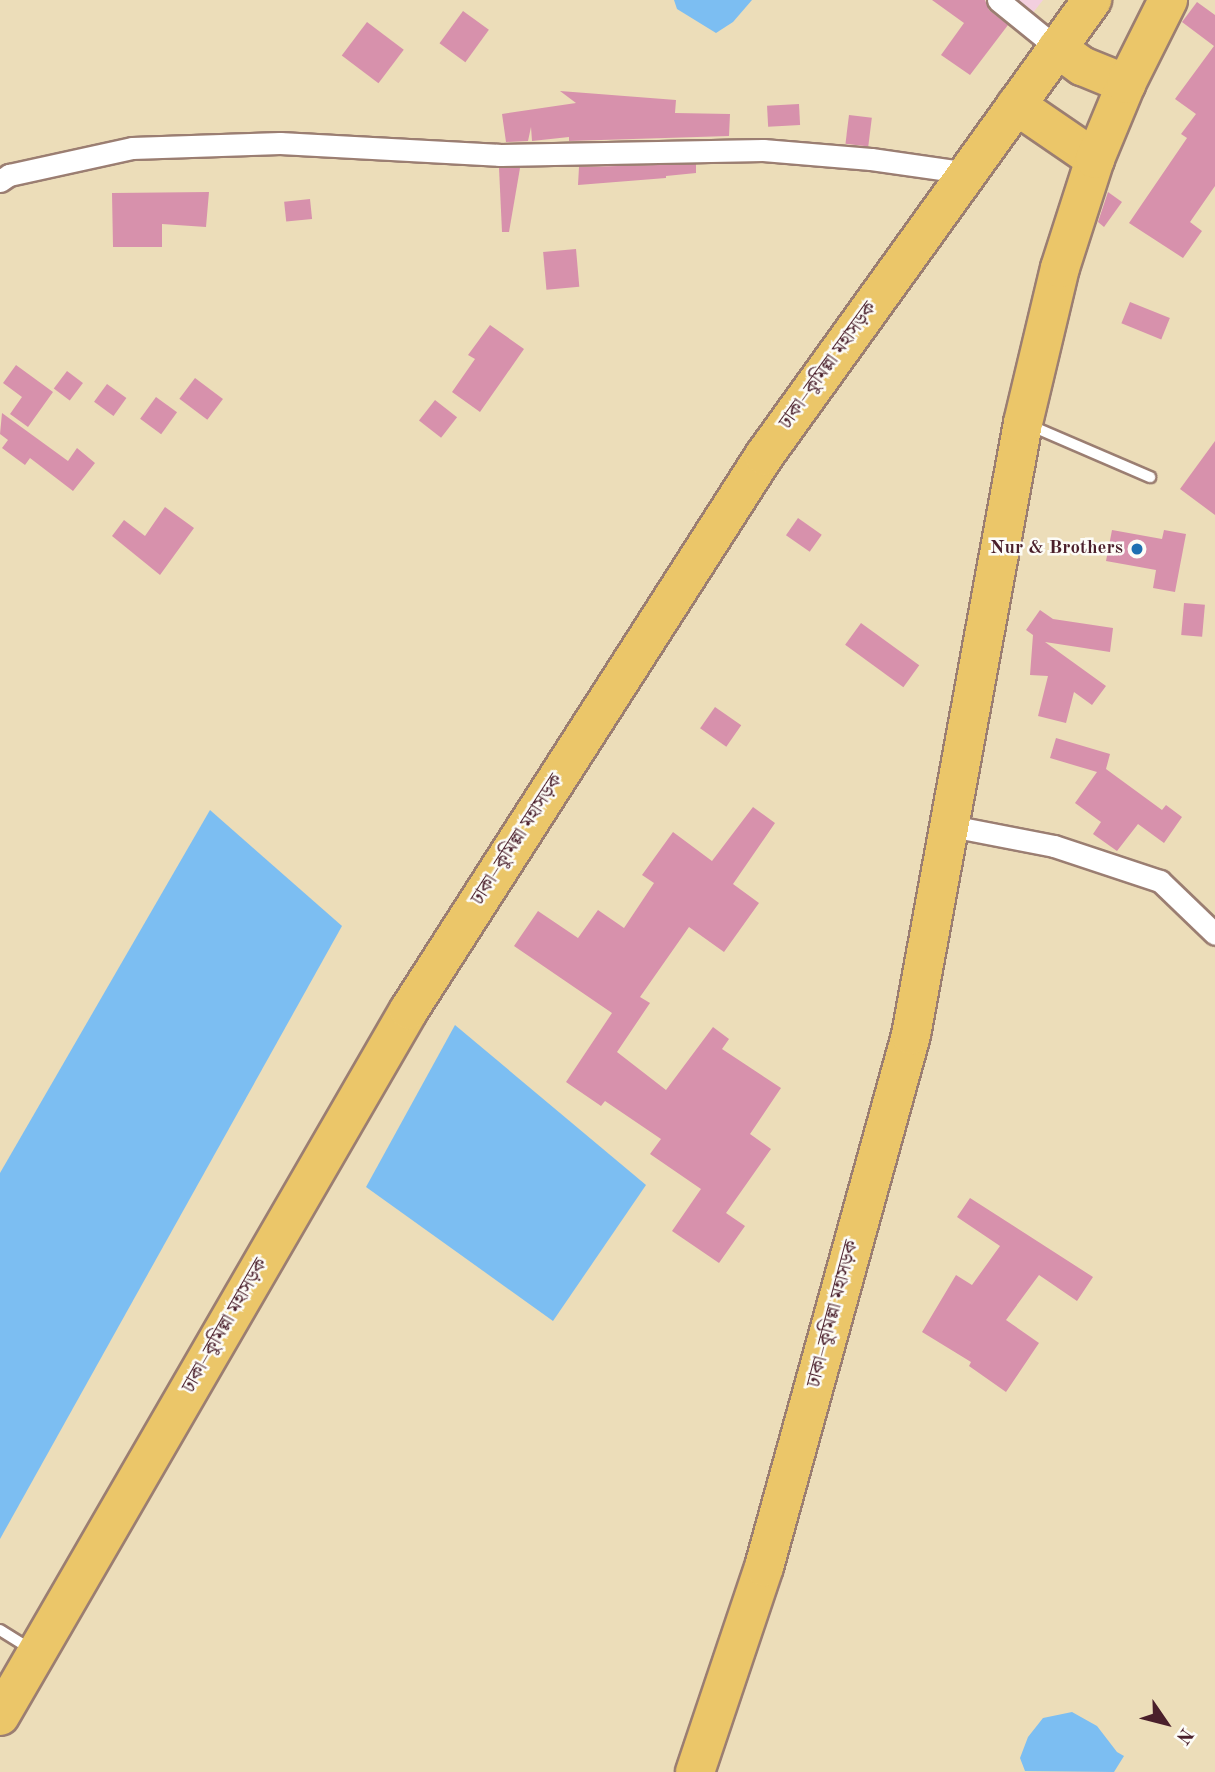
<!DOCTYPE html>
<html>
<head>
<meta charset="utf-8">
<style>
	body { margin:0 }
	#map { position:relative; width:1215px; height:1772px; overflow:hidden; background:#ecddb9; font-family:"Old Standard TT","Noto Serif Bengali",serif }
	div>[style] { position:absolute }
	[style*='--x'] { left:calc(var(--x)*1px); top:calc(var(--y)*1px); width:calc(var(--w)*1px); rotate:calc(var(--a)*1deg) }
	.built>* { inset:0; background:#f3cfdf }
	.water>* { inset:0; background:#7cbef2 }
	.building>* { inset:0; background:#d791ac; transform-origin:0 0 }
	.roads { filter:drop-shadow(2px 0 #9b7e72) drop-shadow(-2px 0 #9b7e72) drop-shadow(0 2px #9b7e72) drop-shadow(0 -2px #9b7e72) }
	.lane>* { height:10px; margin:-5px; padding:0 5px; transform-origin:5px; border-radius:5px; background:#fff }
	.street>* { height:21px; margin:-10.5px; padding:0 10.5px; transform-origin:10.5px; border-radius:10.5px; background:#fff }
	.highway>* { height:38px; margin:-19px; padding:0 19px; transform-origin:19px; border-radius:19px; background:#ebc669 }
	.dots>* { width:19px; height:19px; translate:-50% -50%; box-sizing:border-box; border:4px solid #fdfcf7; border-radius:50% }
	span { translate:-50% -50%; white-space:nowrap; text-align:center; line-height:1.15; -webkit-text-stroke:5px #fdfcf7; paint-order:stroke }
	.street-label { font-size:19px; color:#4a1f2b }
	.poi-label { font-size:19px; color:#4a1f2b; font-weight:700 }
	.right { translate:-100% -50%; text-align:right }
	.north { position:absolute; left:1131px; top:1688px; width:70px; height:70px; -webkit-text-stroke:5px #fdfcf7; paint-order:stroke; rotate:125deg; font-size:19px; font-weight:700; line-height:28px; text-align:center; color:#4a1f2b }
	.north::after { content:''; display:block; margin:auto; width:24px; height:32px; background:#4a1f2b; clip-path:polygon(50% 0,100% 100%,50% 72%,0 100%) }
</style>
</head>
<body>
<div id="map">
	<div class="built">
		<div style="clip-path:polygon(1004px 0,1043px 0,1028px 19px)"></div>
	</div>
	<div class="water">
		<div style="clip-path:polygon(674px 0,752px 0,733px 22px,716px 33px,677px 9px)"></div>
		<div style="clip-path:polygon(210px 810px,342px 926px,0 1539px,0 1173px)"></div>
		<div style="clip-path:polygon(455px 1025px,646px 1185px,553px 1321px,366px 1187px)"></div>
		<div style="clip-path:polygon(1072px 1712px,1097px 1726px,1117px 1752px,1124px 1756px,1114px 1772px,1025px 1771px,1020px 1758px,1028px 1737px,1043px 1718px)"></div>
	</div>
	<div class="building">
		<div style="clip-path:polygon(932px 0,985px 0,989px 10px,1008px 25px,970px 75px,941px 55px,964px 23px)"></div>
		<div style="clip-path:polygon(1197px 2px,1215px 15px,1215px 186px,1190px 222px,1202px 231px,1183px 258px,1129px 223px,1187px 138px,1181px 134px,1196px 114px,1175px 99px,1214px 46px,1182px 22px)"></div>
		<div style="left:463px;top:11px;width:32px;height:40px;rotate:36deg"></div>
		<div style="left:367px;top:22px;width:46px;height:42px;rotate:37deg"></div>
		<div style="clip-path:polygon(560px 91px,676px 100px,675px 113px,730px 114px,729px 136px,569px 141px,569px 137px,532px 141px,531px 127px,528px 141px,506px 142px,502px 114px,576px 103px)"></div>
		<div style="left:799px;top:104px;width:21px;height:32px;rotate:87deg"></div>
		<div style="left:849px;top:115px;width:23px;height:29px;rotate:7deg"></div>
		<div style="clip-path:polygon(696px 164px,696px 173px,666px 176px,666px 178px,578px 185px,579px 167px)"></div>
		<div style="clip-path:polygon(499px 168px,520px 168px,509px 232px,502px 232px)"></div>
		<div style="clip-path:polygon(209px 192px,206px 227px,162px 224px,162px 247px,113px 247px,112px 193px)"></div>
		<div style="clip-path:polygon(1108px 192px,1122px 202px,1104px 227px,1098px 222px)"></div>
		<div style="left:310px;top:199px;width:20px;height:26px;rotate:84deg"></div>
		<div style="left:576px;top:249px;width:38px;height:33px;rotate:85deg"></div>
		<div style="left:1130px;top:302px;width:43px;height:23px;rotate:22deg"></div>
		<div style="clip-path:polygon(490px 325px,524px 349px,480px 412px,452px 392px,475px 359px,468px 355px)"></div>
		<div style="clip-path:polygon(16px 365px,53px 392px,28px 427px,10px 414px,22px 397px,3px 383px)"></div>
		<div style="left:67px;top:371px;width:20px;height:22px;rotate:37deg"></div>
		<div style="left:195px;top:378px;width:35px;height:26px;rotate:37deg"></div>
		<div style="left:107px;top:384px;width:24px;height:22px;rotate:36deg"></div>
		<div style="left:156px;top:397px;width:26px;height:27px;rotate:36deg"></div>
		<div style="left:435px;top:400px;width:28px;height:26px;rotate:38deg"></div>
		<div style="clip-path:polygon(2px 413px,68px 461px,77px 448px,95px 463px,73px 491px,30px 458px,25px 465px,2px 448px,8px 440px,0 434px)"></div>
		<div style="clip-path:polygon(1215px 441px,1215px 515px,1180px 489px)"></div>
		<div style="clip-path:polygon(165px 507px,194px 528px,160px 575px,112px 536px,124px 520px,145px 536px)"></div>
		<div style="left:798px;top:518px;width:29px;height:21px;rotate:35deg"></div>
		<div style="clip-path:polygon(1112px 530px,1162px 539px,1164px 530px,1186px 534px,1175px 592px,1153px 588px,1156px 570px,1106px 561px)"></div>
		<div style="left:1184px;top:603px;width:21px;height:32px;rotate:5deg"></div>
		<div style="clip-path:polygon(1040px 610px,1053px 619px,1113px 628px,1110px 652px,1045px 642px,1106px 686px,1092px 705px,1074px 692px,1066px 723px,1038px 716px,1048px 676px,1030px 675px,1033px 635px,1026px 630px)"></div>
		<div style="left:861px;top:623px;width:72px;height:27px;rotate:36deg"></div>
		<div style="left:715px;top:707px;width:32px;height:26px;rotate:35deg"></div>
		<div style="clip-path:polygon(1056px 738px,1110px 754px,1106px 769px,1162px 810px,1166px 805px,1182px 817px,1164px 843px,1138px 824px,1117px 851px,1093px 834px,1101px 822px,1075px 803px,1097px 772px,1050px 758px)"></div>
		<div style="clip-path:polygon(753px 807px,775px 823px,733px 884px,759px 903px,724px 952px,689px 927px,640px 997px,650px 1003px,617px 1052px,666px 1090px,713px 1027px,729px 1039px,722px 1049px,781px 1088px,750px 1134px,771px 1149px,726px 1213px,745px 1226px,719px 1263px,672px 1231px,701px 1189px,650px 1154px,661px 1139px,605px 1101px,601px 1106px,566px 1082px,612px 1013px,514px 946px,538px 911px,578px 938px,598px 910px,624px 928px,654px 883px,642px 875px,673px 832px,712px 861px)"></div>
		<div style="clip-path:polygon(970px 1198px,1093px 1277px,1077px 1301px,1039px 1275px,1006px 1320px,1039px 1343px,1006px 1392px,969px 1366px,971px 1362px,922px 1332px,956px 1275px,972px 1285px,1000px 1246px,957px 1217px)"></div>
	</div>
	<div class="roads">
		<div class="lane">
			<div style="--x:1029;--y:425;--w:132;--a:23.3"></div>
			<div style="--x:0;--y:1630;--w:36;--a:32"></div>
		</div>
		<div class="street">
			<div style="--x:998;--y:0;--w:76;--a:39.1"></div>
			<div style="--x:0;--y:181;--w:11;--a:-34"></div>
			<div style="--x:9;--y:175;--w:126;--a:-12.4"></div>
			<div style="--x:132;--y:148;--w:148;--a:-1.9"></div>
			<div style="--x:280;--y:143;--w:221;--a:3.1"></div>
			<div style="--x:501;--y:155;--w:262;--a:-1.1"></div>
			<div style="--x:763;--y:150;--w:108;--a:4.8"></div>
			<div style="--x:871;--y:159;--w:98;--a:8.2"></div>
			<div style="--x:951;--y:826;--w:105;--a:11"></div>
			<div style="--x:1054;--y:846;--w:112;--a:18.3"></div>
			<div style="--x:1160;--y:881;--w:76;--a:43.9"></div>
		</div>
		<div class="highway">
			<div style="--x:1057;--y:48;--w:31;--a:36"></div>
			<div style="--x:1082;--y:66;--w:48;--a:22.2"></div>
			<div style="--x:1016;--y:105;--w:96;--a:34.4"></div>
			<div style="--x:0;--y:1716;--w:816;--a:-59.92"></div>
			<div style="--x:409;--y:1010;--w:658;--a:-57.35"></div>
			<div style="--x:764;--y:456;--w:562;--a:-54.27"></div>
			<div style="--x:695;--y:1772;--w:216;--a:-71.4"></div>
			<div style="--x:764;--y:1567;--w:552;--a:-74.55"></div>
			<div style="--x:911;--y:1035;--w:622;--a:-79.63"></div>
			<div style="--x:1023;--y:423;--w:159;--a:-76.6"></div>
			<div style="--x:1060;--y:268;--w:114;--a:-72.2"></div>
			<div style="--x:1095;--y:159;--w:81;--a:-67.5"></div>
			<div style="--x:1126;--y:84;--w:94;--a:-63.4"></div>
		</div>
	</div>
	<div class="dots">
		<div style="left:1137px;top:549px;background:#1f6fb2"></div>
	</div>
	<div class="street-label">
		<span style="left:829px;top:366px;rotate:-54deg">ঢাকা–কুমিল্লা মহাসড়ক</span>
		<span style="left:518px;top:840px;rotate:-57deg">ঢাকা–কুমিল্লা মহাসড়ক</span>
		<span style="left:834px;top:1314px;rotate:-75deg">ঢাকা–কুমিল্লা মহাসড়ক</span>
		<span style="left:226px;top:1326px;rotate:-60deg">ঢাকা–কুমিল্লা মহাসড়ক</span>
	</div>
	<div class="poi-label">
		<span class="right" style="left:1123px;top:549px">Nur &amp; Brothers</span>
	</div>
	<div class="north">N</div>
</div>
</body>
</html>
